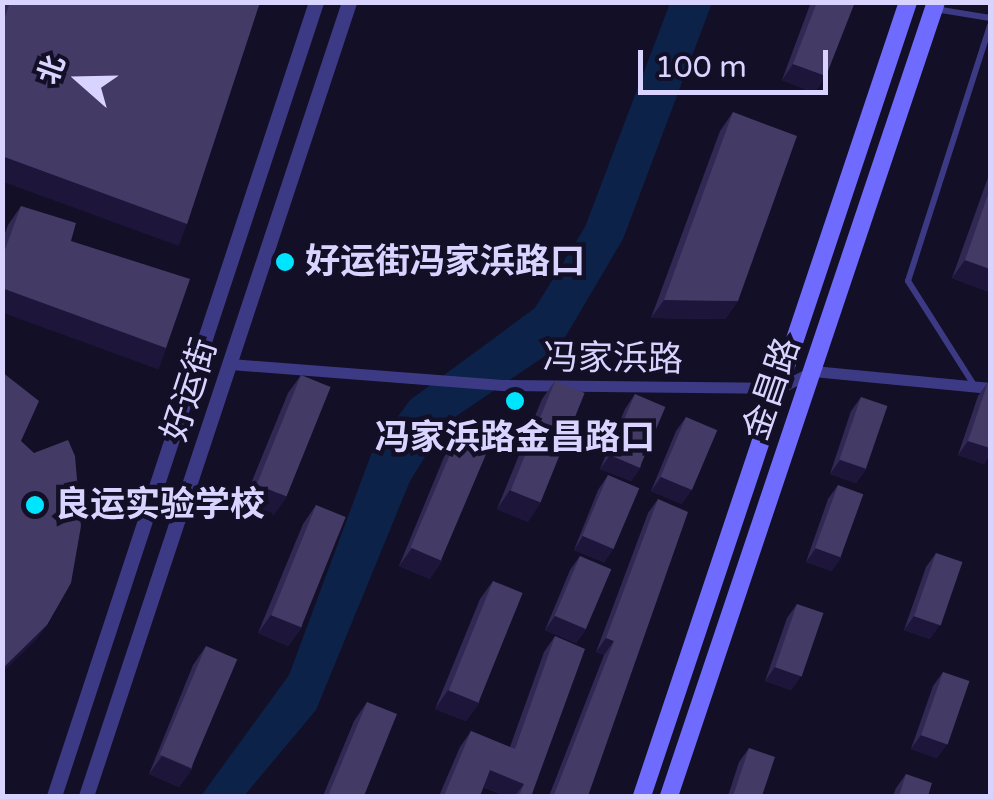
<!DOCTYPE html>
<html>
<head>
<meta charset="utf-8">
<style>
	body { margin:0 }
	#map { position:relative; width:993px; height:799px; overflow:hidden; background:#130f26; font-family:"Varela Round","Noto Sans SC",sans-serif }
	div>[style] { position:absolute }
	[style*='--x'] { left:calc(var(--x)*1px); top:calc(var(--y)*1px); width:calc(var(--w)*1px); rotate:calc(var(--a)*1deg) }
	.water>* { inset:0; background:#0c2248 }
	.service>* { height:6px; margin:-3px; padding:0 3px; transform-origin:3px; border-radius:3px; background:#3d3a85 }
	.minor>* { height:11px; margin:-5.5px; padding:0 5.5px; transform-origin:5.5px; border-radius:5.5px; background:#3d3a85 }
	.tertiary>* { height:15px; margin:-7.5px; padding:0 7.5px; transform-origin:7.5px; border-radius:7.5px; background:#3d3a85 }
	.secondary>* { height:18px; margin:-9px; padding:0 9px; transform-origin:9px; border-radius:9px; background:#6f6bff }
	.wall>* { inset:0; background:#312854 }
	.shaded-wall>* { inset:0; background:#1d163a; transform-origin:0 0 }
	.building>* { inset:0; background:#433a66; transform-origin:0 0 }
	.dots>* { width:28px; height:28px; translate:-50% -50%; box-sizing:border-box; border:5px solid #130f26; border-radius:50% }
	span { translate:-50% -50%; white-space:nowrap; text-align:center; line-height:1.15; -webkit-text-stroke:9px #130f26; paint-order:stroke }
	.poi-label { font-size:35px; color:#d9d4ff; font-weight:700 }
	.left { translate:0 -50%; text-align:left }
	.street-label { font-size:35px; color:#d9d4ff }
	.frame { position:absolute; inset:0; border:5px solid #d9d4ff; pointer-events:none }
	.north { position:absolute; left:30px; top:30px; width:100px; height:100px; -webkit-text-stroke:8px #130f26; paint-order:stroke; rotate:290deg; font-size:28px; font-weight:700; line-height:40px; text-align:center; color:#d9d4ff }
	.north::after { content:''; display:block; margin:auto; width:35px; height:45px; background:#d9d4ff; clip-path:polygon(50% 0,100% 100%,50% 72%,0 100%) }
	.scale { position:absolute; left:638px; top:50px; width:190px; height:45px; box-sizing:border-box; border:5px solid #d9d4ff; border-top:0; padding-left:12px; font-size:30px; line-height:35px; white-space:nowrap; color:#d9d4ff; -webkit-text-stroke:8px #130f26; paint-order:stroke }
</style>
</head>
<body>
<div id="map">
	<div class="water">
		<div style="clip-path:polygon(670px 3px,712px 3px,623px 239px,560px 346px,446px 423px,410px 481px,316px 710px,244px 796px,201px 796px,289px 675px,372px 452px,410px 400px,535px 308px,585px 227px)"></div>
	</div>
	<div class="service">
		<div style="--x:935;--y:9;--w:56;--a:9.3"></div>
		<div style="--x:974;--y:385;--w:123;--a:-122.4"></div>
		<div style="--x:908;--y:281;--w:268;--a:-72.2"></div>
	</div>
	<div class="minor">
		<div style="--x:230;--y:364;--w:276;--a:4.4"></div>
		<div style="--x:505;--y:385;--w:275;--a:0.6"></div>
		<div style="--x:780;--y:388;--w:37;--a:-27"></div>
		<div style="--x:813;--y:371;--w:178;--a:5.5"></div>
	</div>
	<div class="tertiary">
		<div style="--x:54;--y:796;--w:836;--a:-71.74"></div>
		<div style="--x:86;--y:796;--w:836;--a:-71.67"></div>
	</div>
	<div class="secondary">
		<div style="--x:642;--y:796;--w:837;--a:-71.48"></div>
		<div style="--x:669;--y:796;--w:838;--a:-71.41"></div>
	</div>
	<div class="wall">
		<div style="clip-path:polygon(3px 2px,260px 2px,187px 224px,174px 242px,2px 180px)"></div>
		<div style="clip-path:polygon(811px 2px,855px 2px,815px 93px,782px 80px)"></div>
		<div style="clip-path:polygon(733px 112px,738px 301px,725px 319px,651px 318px,720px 131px)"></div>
		<div style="clip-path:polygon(990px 172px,990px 290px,989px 292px,952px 278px)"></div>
		<div style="clip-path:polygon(21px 206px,71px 241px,166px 348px,153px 367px,2px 311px,2px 241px,8px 225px)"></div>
		<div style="clip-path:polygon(301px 375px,274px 515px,243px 503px,288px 393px)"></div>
		<div style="clip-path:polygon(555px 381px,528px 522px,497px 509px,542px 399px)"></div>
		<div style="clip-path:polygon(988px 382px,990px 383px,990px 454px,984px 464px,958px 455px,978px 396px)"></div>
		<div style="clip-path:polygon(635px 394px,641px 467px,631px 481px,600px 469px,625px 409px)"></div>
		<div style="clip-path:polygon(861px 397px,866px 469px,856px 483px,830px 474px,851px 411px)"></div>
		<div style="clip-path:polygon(686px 417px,682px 504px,651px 491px,676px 431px)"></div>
		<div style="clip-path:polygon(457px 438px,430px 579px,399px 566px,444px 457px)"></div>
		<div style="clip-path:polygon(608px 475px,614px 548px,604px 562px,574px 550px,598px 490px)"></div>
		<div style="clip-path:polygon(838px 485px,832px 571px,806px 562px,828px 499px)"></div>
		<div style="clip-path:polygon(658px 499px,588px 796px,549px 796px,604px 655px,596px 652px,648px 513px)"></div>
		<div style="clip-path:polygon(316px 505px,302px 627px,288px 646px,258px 633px,303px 524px)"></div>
		<div style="clip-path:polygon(936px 553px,930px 639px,904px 630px,926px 567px)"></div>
		<div style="clip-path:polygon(580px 556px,586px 629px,576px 643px,545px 630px,570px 570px)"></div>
		<div style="clip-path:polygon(493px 581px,479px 703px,466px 721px,435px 709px,480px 599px)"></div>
		<div style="clip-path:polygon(797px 604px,801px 676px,791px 690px,765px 681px,787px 618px)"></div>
		<div style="clip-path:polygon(555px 636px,532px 794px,538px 796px,506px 796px,483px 787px,480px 796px,439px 796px,460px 747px,471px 731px,510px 747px,544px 652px)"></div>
		<div style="clip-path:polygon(206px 646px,192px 769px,179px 787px,149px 774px,193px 665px)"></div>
		<div style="clip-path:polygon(943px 672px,947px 744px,937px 758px,911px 749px,933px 686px)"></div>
		<div style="clip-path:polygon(367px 702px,364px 796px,323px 796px,354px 721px)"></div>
		<div style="clip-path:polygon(749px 748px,762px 796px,728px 796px,739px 762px)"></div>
		<div style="clip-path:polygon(906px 774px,928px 796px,893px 796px,896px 788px)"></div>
	</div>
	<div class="shaded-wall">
		<div style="clip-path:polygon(793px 64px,826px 76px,815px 93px,782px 80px)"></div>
		<div style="left:2px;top:156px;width:197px;height:24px;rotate:20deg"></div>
		<div style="clip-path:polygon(965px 260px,990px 269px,990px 290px,989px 292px,952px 278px)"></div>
		<div style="left:2px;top:288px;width:175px;height:23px;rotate:20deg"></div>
		<div style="clip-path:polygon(664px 300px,738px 301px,725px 319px,651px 318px)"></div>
		<div style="clip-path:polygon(968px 441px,990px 448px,990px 454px,984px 464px,958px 455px)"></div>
		<div style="clip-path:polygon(610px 455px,641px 467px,631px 481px,600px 469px)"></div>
		<div style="clip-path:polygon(840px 460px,866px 469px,856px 483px,830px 474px)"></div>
		<div style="clip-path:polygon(661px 477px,692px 490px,682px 504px,651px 491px)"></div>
		<div style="clip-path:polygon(256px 484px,287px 497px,274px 515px,243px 503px)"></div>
		<div style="clip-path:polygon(510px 490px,541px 503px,528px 522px,497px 509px)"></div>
		<div style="clip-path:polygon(583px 536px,614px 548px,604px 562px,574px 550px)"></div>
		<div style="clip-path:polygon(412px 548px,443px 560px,430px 579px,399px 566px)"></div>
		<div style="clip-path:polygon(816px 548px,842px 557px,832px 571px,806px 562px)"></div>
		<div style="clip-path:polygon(271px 615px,302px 627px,288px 646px,258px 633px)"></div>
		<div style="clip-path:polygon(555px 616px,586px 629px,576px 643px,545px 630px)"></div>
		<div style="clip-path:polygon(914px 616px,940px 625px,930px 639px,904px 630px)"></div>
		<div style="clip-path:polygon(47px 625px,37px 639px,2px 673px,2px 669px)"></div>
		<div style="clip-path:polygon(606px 638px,614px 641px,604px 655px,596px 652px)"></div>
		<div style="clip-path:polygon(775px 667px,801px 676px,791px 690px,765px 681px)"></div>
		<div style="clip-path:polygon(448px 690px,479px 703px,466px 721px,435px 709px)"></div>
		<div style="clip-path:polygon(921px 735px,947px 744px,937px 758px,911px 749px)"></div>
		<div style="clip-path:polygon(162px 756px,192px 769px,179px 787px,149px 774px)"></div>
		<div style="clip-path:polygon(490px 770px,524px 784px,515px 796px,506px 796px,479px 785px)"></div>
	</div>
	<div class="building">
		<div style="clip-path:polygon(10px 2px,260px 2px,187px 224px,2px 156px,2px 26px)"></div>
		<div style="clip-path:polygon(817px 2px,855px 2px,826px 76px,793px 64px)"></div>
		<div style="clip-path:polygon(733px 112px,797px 136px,738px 301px,664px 300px)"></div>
		<div style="clip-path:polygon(990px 189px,990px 269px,965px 260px)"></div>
		<div style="clip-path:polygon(21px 206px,76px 223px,71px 241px,190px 279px,166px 348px,2px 288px,2px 258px)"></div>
		<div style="clip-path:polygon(2px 372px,39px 401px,21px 441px,34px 453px,68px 440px,75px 456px,81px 526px,71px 583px,47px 625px,2px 669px)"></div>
		<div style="left:301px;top:375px;width:32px;height:118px;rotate:22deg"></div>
		<div style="left:555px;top:381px;width:32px;height:118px;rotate:22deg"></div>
		<div style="clip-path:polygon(988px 382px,990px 383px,990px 448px,968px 441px)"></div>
		<div style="left:635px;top:394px;width:33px;height:66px;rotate:23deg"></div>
		<div style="left:861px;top:397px;width:28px;height:66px;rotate:19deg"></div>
		<div style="left:686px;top:417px;width:34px;height:65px;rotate:23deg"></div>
		<div style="left:457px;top:438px;width:33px;height:119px;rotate:23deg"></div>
		<div style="left:608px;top:475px;width:34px;height:66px;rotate:23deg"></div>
		<div style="left:838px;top:485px;width:27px;height:67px;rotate:20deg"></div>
		<div style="clip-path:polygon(658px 499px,688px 512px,588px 796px,557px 796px,554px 795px,614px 641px,606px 638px)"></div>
		<div style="left:316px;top:505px;width:32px;height:119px;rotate:22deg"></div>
		<div style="left:936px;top:553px;width:28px;height:67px;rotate:19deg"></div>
		<div style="left:580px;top:556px;width:34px;height:65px;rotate:23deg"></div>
		<div style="left:493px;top:581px;width:32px;height:118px;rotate:22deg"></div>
		<div style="left:797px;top:604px;width:28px;height:67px;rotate:19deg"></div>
		<div style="clip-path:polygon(555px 636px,585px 649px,532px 794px,538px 796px,519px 796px,524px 784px,490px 770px,480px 796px,444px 796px,471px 731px,515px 749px)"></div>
		<div style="left:206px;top:646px;width:34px;height:118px;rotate:23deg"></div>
		<div style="left:943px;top:672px;width:28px;height:67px;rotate:19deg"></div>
		<div style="clip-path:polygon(367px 702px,397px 714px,364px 796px,328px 796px)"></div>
		<div style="clip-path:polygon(749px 748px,775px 757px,762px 796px,733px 796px)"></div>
		<div style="clip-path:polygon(906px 774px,932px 783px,928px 796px,899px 796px)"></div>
	</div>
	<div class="dots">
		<div style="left:285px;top:262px;background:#00e5ff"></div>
		<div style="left:515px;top:401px;background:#00e5ff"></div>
		<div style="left:35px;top:505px;background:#00e5ff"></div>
	</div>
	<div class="poi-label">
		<span class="left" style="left:305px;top:262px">好运街冯家浜路口</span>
		<span style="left:515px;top:438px">冯家浜路金昌路口</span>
		<span class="left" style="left:55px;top:505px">良运实验学校</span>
	</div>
	<div class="street-label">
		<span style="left:613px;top:359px;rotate:1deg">冯家浜路</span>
		<span style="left:772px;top:389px;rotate:-71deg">金昌路</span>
		<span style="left:190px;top:390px;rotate:-72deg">好运街</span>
	</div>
	<div class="frame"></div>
	<div class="north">北</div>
	<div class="scale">100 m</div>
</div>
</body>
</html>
